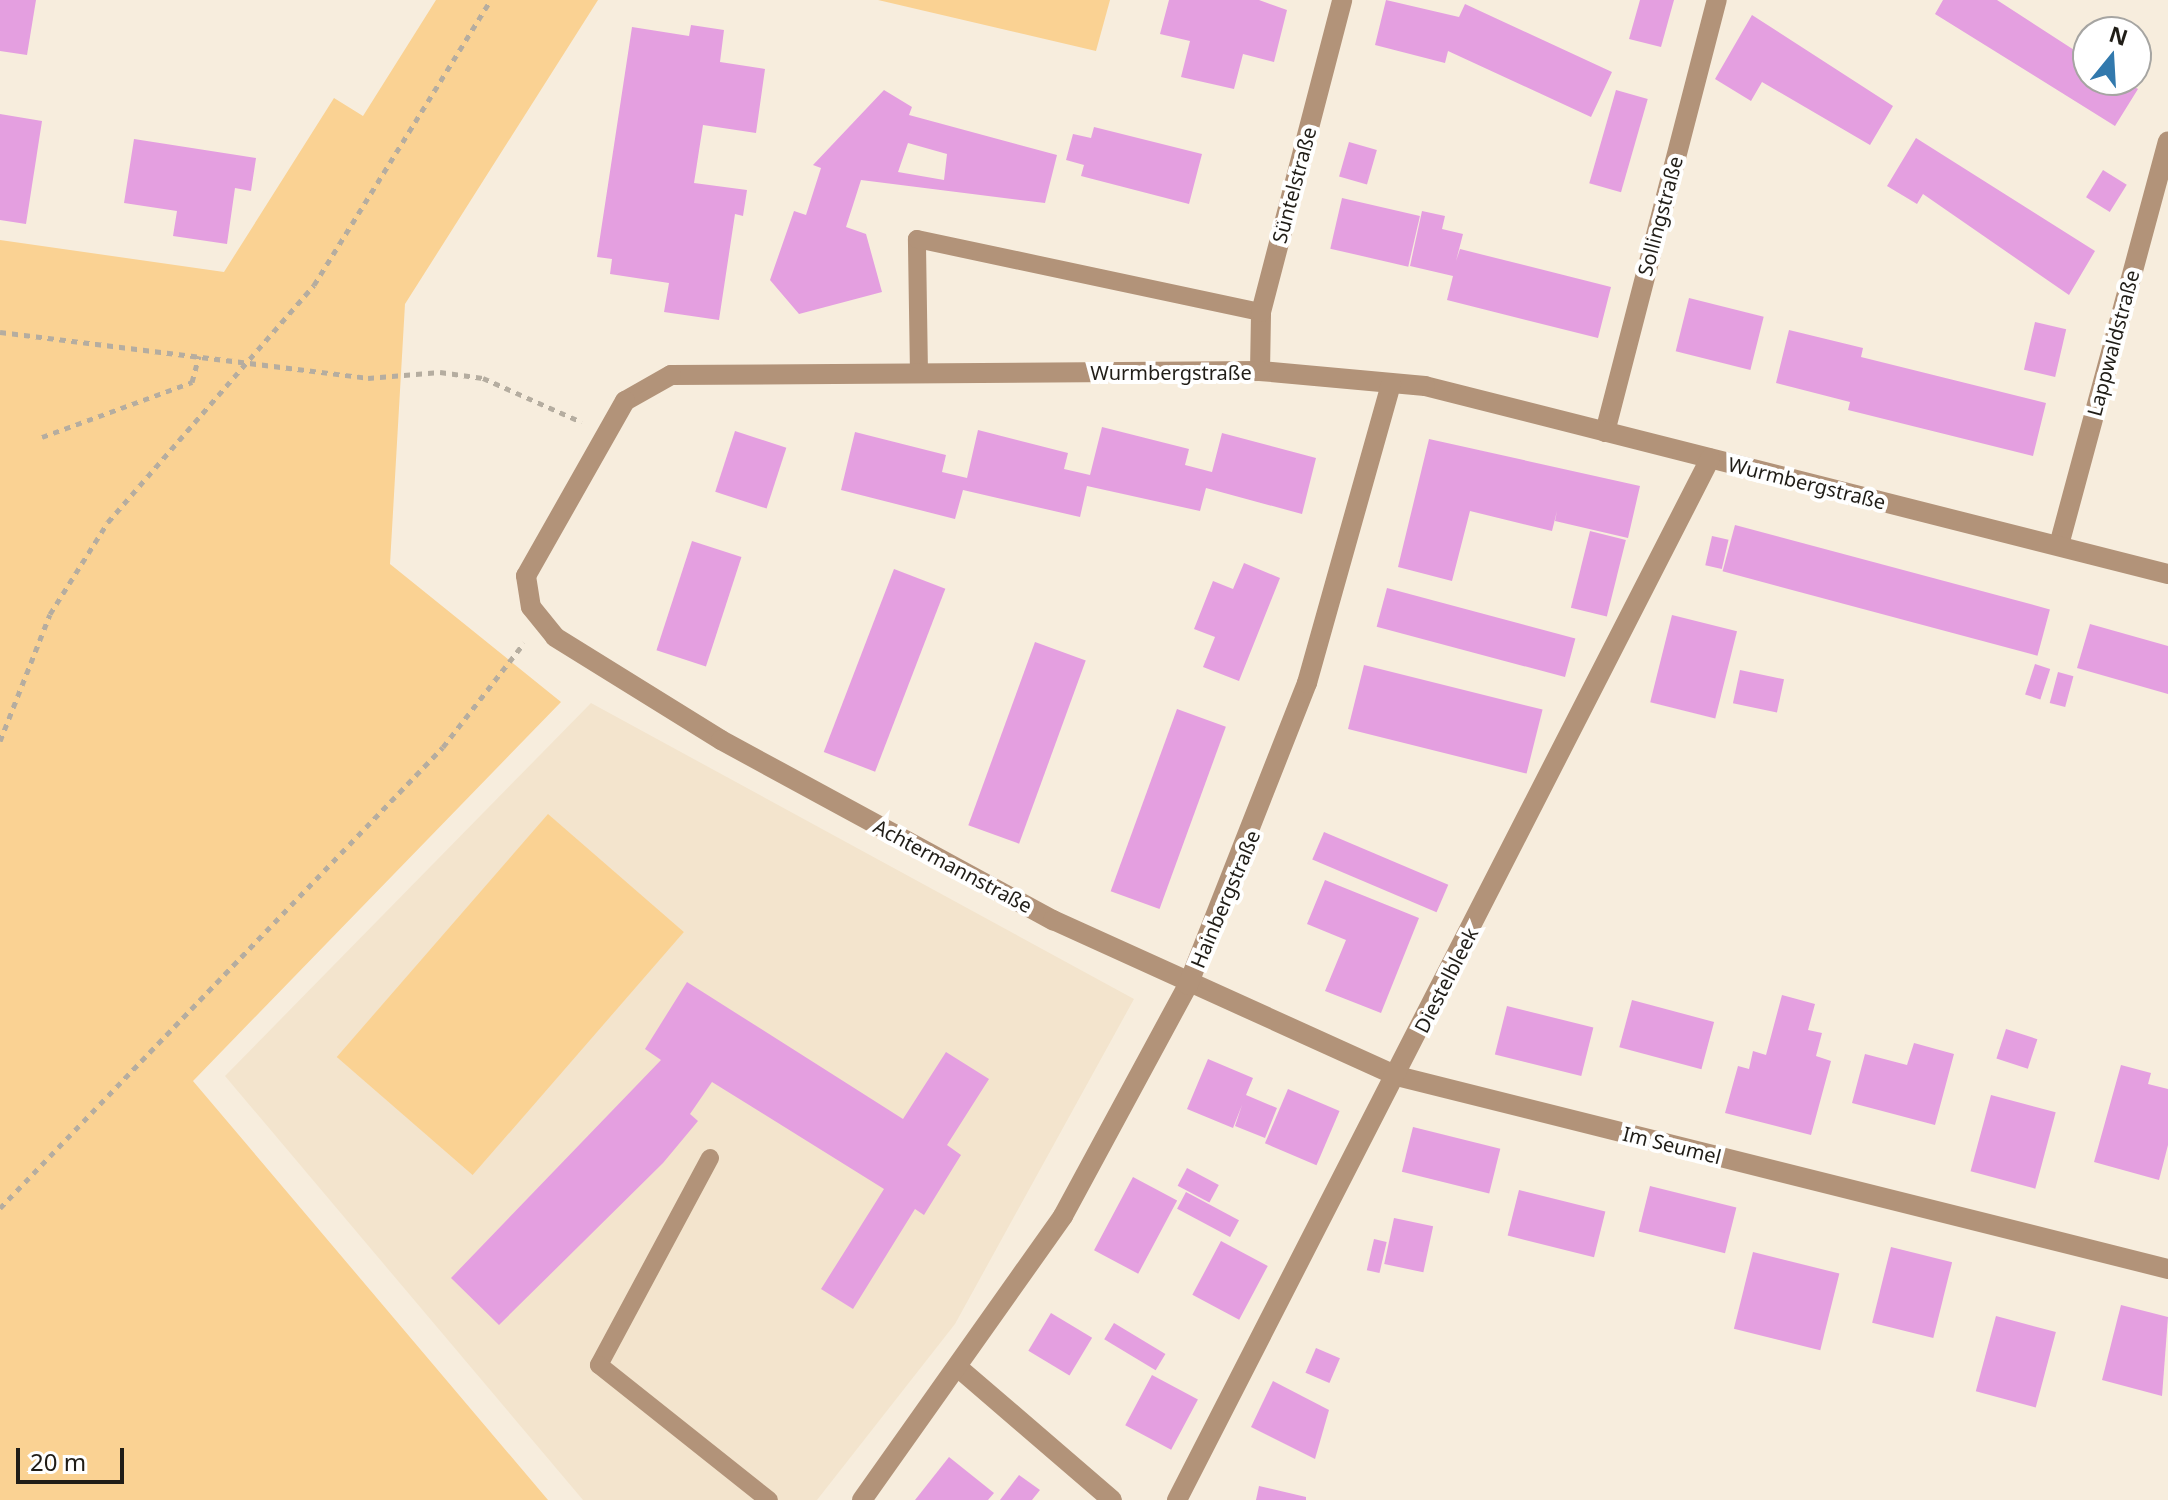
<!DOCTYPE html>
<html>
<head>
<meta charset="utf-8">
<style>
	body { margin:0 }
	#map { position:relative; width:2168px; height:1500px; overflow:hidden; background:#f7eddd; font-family:"Noto Sans",sans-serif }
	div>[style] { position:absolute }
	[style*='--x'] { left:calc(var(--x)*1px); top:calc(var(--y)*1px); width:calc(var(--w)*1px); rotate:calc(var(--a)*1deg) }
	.built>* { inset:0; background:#f3e4cd }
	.green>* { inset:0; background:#fad293; transform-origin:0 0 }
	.building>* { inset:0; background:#e49fe0; transform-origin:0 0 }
	.path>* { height:5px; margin-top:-2.5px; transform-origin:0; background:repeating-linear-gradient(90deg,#b5ada0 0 6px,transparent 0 12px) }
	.service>* { height:18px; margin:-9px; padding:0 9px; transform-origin:9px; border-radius:9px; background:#b29379 }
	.minor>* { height:20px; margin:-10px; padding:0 10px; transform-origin:10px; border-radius:10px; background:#b29379 }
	span { translate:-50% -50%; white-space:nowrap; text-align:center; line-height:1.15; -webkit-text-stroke:8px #fff; paint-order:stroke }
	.street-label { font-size:20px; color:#201d17 }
	.north { position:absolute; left:2072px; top:16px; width:80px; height:80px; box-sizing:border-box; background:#fff; border:2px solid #a6a5a2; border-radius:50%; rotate:18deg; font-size:22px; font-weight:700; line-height:32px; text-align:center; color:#201d17 }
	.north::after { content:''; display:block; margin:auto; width:28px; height:36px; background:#3279ad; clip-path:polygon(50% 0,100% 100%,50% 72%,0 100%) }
	.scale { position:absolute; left:16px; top:1448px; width:108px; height:36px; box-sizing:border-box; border:4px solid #201d17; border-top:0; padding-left:10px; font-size:24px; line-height:28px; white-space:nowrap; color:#201d17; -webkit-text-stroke:6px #fff; paint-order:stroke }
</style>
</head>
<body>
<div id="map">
	<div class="built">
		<div style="clip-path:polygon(591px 703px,1134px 999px,955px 1324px,817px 1500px,583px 1500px,225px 1076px)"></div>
	</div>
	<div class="green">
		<div style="clip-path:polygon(436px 0,598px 0,405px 304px,390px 564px,561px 702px,193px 1081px,548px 1500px,0 1500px,0 240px,224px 272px,334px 98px,363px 116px)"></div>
		<div style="clip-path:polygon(878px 0,1110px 0,1096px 51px)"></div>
		<div style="left:548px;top:814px;width:180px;height:322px;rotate:41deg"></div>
	</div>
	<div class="building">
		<div style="clip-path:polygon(0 0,36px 0,27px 55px,0 51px)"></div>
		<div style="clip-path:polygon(1169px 0,1259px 0,1287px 10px,1274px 62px,1243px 54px,1234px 89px,1181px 77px,1190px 41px,1160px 34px)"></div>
		<div style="clip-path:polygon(1386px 0,1459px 17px,1465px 4px,1612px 72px,1591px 117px,1448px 51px,1445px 63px,1375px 45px)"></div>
		<div style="clip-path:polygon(1640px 0,1674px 0,1661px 47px,1629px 39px)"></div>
		<div style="clip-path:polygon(1943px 0,1997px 0,2088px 59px,2088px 80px,2122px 80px,2138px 89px,2115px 126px,1935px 14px)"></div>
		<div style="clip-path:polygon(1752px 15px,1893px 106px,1870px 145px,1762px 82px,1751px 101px,1715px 79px)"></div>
		<div style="clip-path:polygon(691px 25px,724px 30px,720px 62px,765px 69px,756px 133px,703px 125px,694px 183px,747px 190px,743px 216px,735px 214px,719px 320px,664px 312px,669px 283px,610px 274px,612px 259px,597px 257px,632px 27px,689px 36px)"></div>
		<div style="clip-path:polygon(evenodd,884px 90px,912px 107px,909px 115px,1057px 155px,1045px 203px,861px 180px,846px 227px,866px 234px,882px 292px,799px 314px,770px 280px,794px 211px,806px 215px,821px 168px,813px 165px,884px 90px,908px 143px,947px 154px,944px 180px,898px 172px,908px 143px)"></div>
		<div style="left:1616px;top:90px;width:33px;height:97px;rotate:16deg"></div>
		<div style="clip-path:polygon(0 114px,42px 121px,26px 224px,0 220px)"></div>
		<div style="clip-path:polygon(1094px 127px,1202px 154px,1189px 204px,1081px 176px,1084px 165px,1066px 160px,1073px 134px,1091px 138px)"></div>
		<div style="clip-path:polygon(1916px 138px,2095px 251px,2069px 295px,1923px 194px,1917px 204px,1887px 186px)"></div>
		<div style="clip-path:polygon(134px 139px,256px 158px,251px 191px,235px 188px,227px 244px,173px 236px,177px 211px,124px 203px)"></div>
		<div style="left:1349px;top:142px;width:29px;height:36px;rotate:16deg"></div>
		<div style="left:2103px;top:170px;width:28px;height:32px;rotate:32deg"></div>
		<div style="left:1342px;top:198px;width:80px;height:52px;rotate:13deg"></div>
		<div style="clip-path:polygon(1422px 211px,1445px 216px,1442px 229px,1463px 234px,1456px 261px,1460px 249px,1611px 287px,1598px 338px,1447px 300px,1453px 276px,1410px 266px)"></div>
		<div style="left:1689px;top:298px;width:77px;height:55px;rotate:14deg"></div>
		<div style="left:2035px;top:322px;width:32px;height:49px;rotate:13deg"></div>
		<div style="clip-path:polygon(1789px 330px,1863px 348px,1861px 357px,2046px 403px,2033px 456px,1848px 410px,1850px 402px,1776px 383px)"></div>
		<div style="clip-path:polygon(1102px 427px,1189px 449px,1185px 465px,1212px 472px,1222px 433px,1316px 458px,1302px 514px,1206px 488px,1200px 511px,1087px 486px,1080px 517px,963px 490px,955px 519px,841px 490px,855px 432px,946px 455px,942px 472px,967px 478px,978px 430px,1068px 453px,1064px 469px,1090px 475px)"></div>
		<div style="left:735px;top:431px;width:54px;height:64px;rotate:18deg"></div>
		<div style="clip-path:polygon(1429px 439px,1640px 486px,1628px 538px,1555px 521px,1557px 511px,1552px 531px,1470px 511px,1452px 581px,1398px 567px)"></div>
		<div style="left:1735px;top:525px;width:326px;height:48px;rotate:15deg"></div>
		<div style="left:1590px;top:531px;width:37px;height:79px;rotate:14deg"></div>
		<div style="left:1712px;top:536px;width:17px;height:30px;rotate:13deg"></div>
		<div style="left:692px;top:541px;width:52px;height:115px;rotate:18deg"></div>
		<div style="clip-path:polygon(1244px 563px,1280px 578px,1239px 681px,1203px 667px,1215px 637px,1194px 629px,1213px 581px,1233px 589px)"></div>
		<div style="left:894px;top:569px;width:55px;height:196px;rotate:21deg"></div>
		<div style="left:1387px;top:588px;width:195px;height:40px;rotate:15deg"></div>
		<div style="left:1672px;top:615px;width:67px;height:90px;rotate:14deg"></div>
		<div style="clip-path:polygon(2090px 624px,2168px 646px,2168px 694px,2077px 668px)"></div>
		<div style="left:1035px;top:642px;width:54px;height:195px;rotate:20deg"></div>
		<div style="left:2035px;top:664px;width:16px;height:32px;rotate:18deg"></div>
		<div style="left:1364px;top:665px;width:184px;height:66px;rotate:14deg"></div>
		<div style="left:1740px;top:670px;width:45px;height:34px;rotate:12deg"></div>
		<div style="left:2058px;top:672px;width:16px;height:32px;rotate:15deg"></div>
		<div style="left:1177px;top:709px;width:52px;height:194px;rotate:20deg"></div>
		<div style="left:1324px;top:832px;width:135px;height:30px;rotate:23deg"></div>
		<div style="clip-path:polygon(1325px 880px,1419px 918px,1381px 1013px,1325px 991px,1346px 940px,1307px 924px)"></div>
		<div style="clip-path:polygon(687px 982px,903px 1119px,946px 1052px,989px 1079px,947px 1145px,961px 1155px,924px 1215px,915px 1209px,853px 1309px,821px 1289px,884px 1189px,712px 1082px,690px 1114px,698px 1121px,663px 1163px,499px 1325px,451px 1278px,661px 1060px,645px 1049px)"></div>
		<div style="clip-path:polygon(1782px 995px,1815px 1004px,1808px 1030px,1822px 1033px,1816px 1056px,1831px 1061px,1811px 1135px,1725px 1113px,1738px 1066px,1749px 1069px,1753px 1051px,1766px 1055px)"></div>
		<div style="left:1632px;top:1000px;width:85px;height:49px;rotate:15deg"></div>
		<div style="left:1507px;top:1006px;width:89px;height:50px;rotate:14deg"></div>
		<div style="left:2006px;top:1029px;width:33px;height:31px;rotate:18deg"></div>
		<div style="clip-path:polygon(1914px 1043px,1954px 1054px,1935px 1125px,1852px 1103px,1865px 1054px,1907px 1065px)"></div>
		<div style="clip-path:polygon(1208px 1059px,1253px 1078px,1246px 1095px,1277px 1108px,1265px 1138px,1235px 1126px,1242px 1105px,1233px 1128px,1187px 1109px)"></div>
		<div style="clip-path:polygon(2121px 1065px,2151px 1073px,2148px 1084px,2168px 1089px,2168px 1145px,2159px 1180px,2094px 1162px)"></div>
		<div style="left:1288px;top:1089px;width:56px;height:59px;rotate:23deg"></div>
		<div style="left:1991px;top:1095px;width:67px;height:79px;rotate:15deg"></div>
		<div style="left:1413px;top:1127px;width:90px;height:46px;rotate:14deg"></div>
		<div style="left:1187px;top:1168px;width:36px;height:20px;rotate:28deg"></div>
		<div style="left:1133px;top:1177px;width:50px;height:83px;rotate:28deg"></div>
		<div style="left:1650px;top:1186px;width:89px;height:47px;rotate:14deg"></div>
		<div style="left:1519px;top:1190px;width:89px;height:47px;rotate:14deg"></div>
		<div style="left:1186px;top:1192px;width:60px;height:19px;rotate:28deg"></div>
		<div style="left:1394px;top:1218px;width:40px;height:47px;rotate:12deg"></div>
		<div style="left:1374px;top:1239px;width:13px;height:32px;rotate:13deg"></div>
		<div style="left:1221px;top:1241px;width:53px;height:61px;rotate:28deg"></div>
		<div style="left:1891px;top:1247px;width:63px;height:78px;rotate:14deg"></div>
		<div style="left:1753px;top:1252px;width:89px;height:79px;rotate:14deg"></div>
		<div style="clip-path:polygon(2121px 1305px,2168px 1317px,2162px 1396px,2102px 1380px)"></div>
		<div style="left:1051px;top:1313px;width:48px;height:44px;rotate:31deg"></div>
		<div style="left:1996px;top:1316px;width:62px;height:78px;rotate:15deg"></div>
		<div style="left:1114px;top:1323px;width:60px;height:19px;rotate:31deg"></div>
		<div style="left:1316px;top:1348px;width:26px;height:27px;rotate:23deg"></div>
		<div style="left:1152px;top:1375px;width:52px;height:57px;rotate:28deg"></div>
		<div style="clip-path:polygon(1273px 1381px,1329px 1410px,1315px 1459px,1251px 1427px)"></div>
		<div style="clip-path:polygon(949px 1457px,994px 1493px,988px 1500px,915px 1500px)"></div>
		<div style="clip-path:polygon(1019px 1475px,1040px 1490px,1032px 1500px,1000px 1500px)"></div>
		<div style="clip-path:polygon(1259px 1486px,1306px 1497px,1306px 1500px,1256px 1500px)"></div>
	</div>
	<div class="path">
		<div style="--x:0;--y:332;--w:371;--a:7.1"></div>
		<div style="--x:368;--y:378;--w:72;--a:-4.8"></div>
		<div style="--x:440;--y:372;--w:43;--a:7.9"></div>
		<div style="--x:483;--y:378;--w:108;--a:24"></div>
		<div style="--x:42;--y:437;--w:160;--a:-20.1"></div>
		<div style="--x:192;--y:382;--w:27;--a:-75"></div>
		<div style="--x:0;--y:741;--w:136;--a:-68.5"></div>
		<div style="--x:50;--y:614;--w:109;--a:-57.8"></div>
		<div style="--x:108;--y:522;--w:314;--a:-49"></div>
		<div style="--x:314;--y:285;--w:335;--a:-58.2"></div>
		<div style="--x:0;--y:1208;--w:639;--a:-46.14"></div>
		<div style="--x:443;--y:747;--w:132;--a:-52.1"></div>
	</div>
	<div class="service">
		<div style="--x:919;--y:373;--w:134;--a:-90.9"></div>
		<div style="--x:917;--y:239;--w:352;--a:12"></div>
		<div style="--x:710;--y:1158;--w:235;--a:118.2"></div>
		<div style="--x:599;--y:1365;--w:217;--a:38.5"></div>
	</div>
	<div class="minor">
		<div style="--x:1260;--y:371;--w:59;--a:-89"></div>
		<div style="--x:1261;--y:312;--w:322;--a:-75.4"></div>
		<div style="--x:1605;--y:432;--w:446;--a:-75.5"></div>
		<div style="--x:2059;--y:545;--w:418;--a:-74.9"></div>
		<div style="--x:2168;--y:574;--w:766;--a:-165.8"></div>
		<div style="--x:1425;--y:386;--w:166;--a:-174.8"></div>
		<div style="--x:1260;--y:371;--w:589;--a:179.61"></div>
		<div style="--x:671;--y:375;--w:53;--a:150.5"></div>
		<div style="--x:625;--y:401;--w:201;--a:119.5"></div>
		<div style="--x:526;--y:576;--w:31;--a:81"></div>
		<div style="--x:531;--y:607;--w:38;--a:51"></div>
		<div style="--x:555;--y:637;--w:195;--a:31.8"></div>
		<div style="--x:721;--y:740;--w:378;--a:28.5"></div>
		<div style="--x:1053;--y:920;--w:378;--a:24.4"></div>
		<div style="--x:1397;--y:1076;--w:795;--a:14.05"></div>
		<div style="--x:961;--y:1370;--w:199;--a:40.7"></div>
		<div style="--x:862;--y:1500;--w:348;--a:-54.7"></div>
		<div style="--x:1063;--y:1216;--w:263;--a:-61.6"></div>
		<div style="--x:1188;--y:985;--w:325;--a:-68.5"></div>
		<div style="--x:1307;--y:683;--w:311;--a:-74.3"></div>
		<div style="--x:1177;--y:1500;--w:1170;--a:-62.89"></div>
	</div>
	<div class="street-label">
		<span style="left:1294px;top:185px;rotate:-75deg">Süntelstraße</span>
		<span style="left:1660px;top:216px;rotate:-75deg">Sollingstraße</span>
		<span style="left:2113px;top:343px;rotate:-75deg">Lappwaldstraße</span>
		<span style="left:1171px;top:372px">Wurmbergstraße</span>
		<span style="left:1807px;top:483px;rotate:14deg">Wurmbergstraße</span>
		<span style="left:953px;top:866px;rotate:28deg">Achtermannstraße</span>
		<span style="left:1225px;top:899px;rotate:-67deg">Hainbergstraße</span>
		<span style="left:1446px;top:980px;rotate:-63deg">Diestelbleek</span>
		<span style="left:1672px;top:1145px;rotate:14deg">Im Seumel</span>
	</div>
	<div class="north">N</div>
	<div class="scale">20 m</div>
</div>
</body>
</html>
